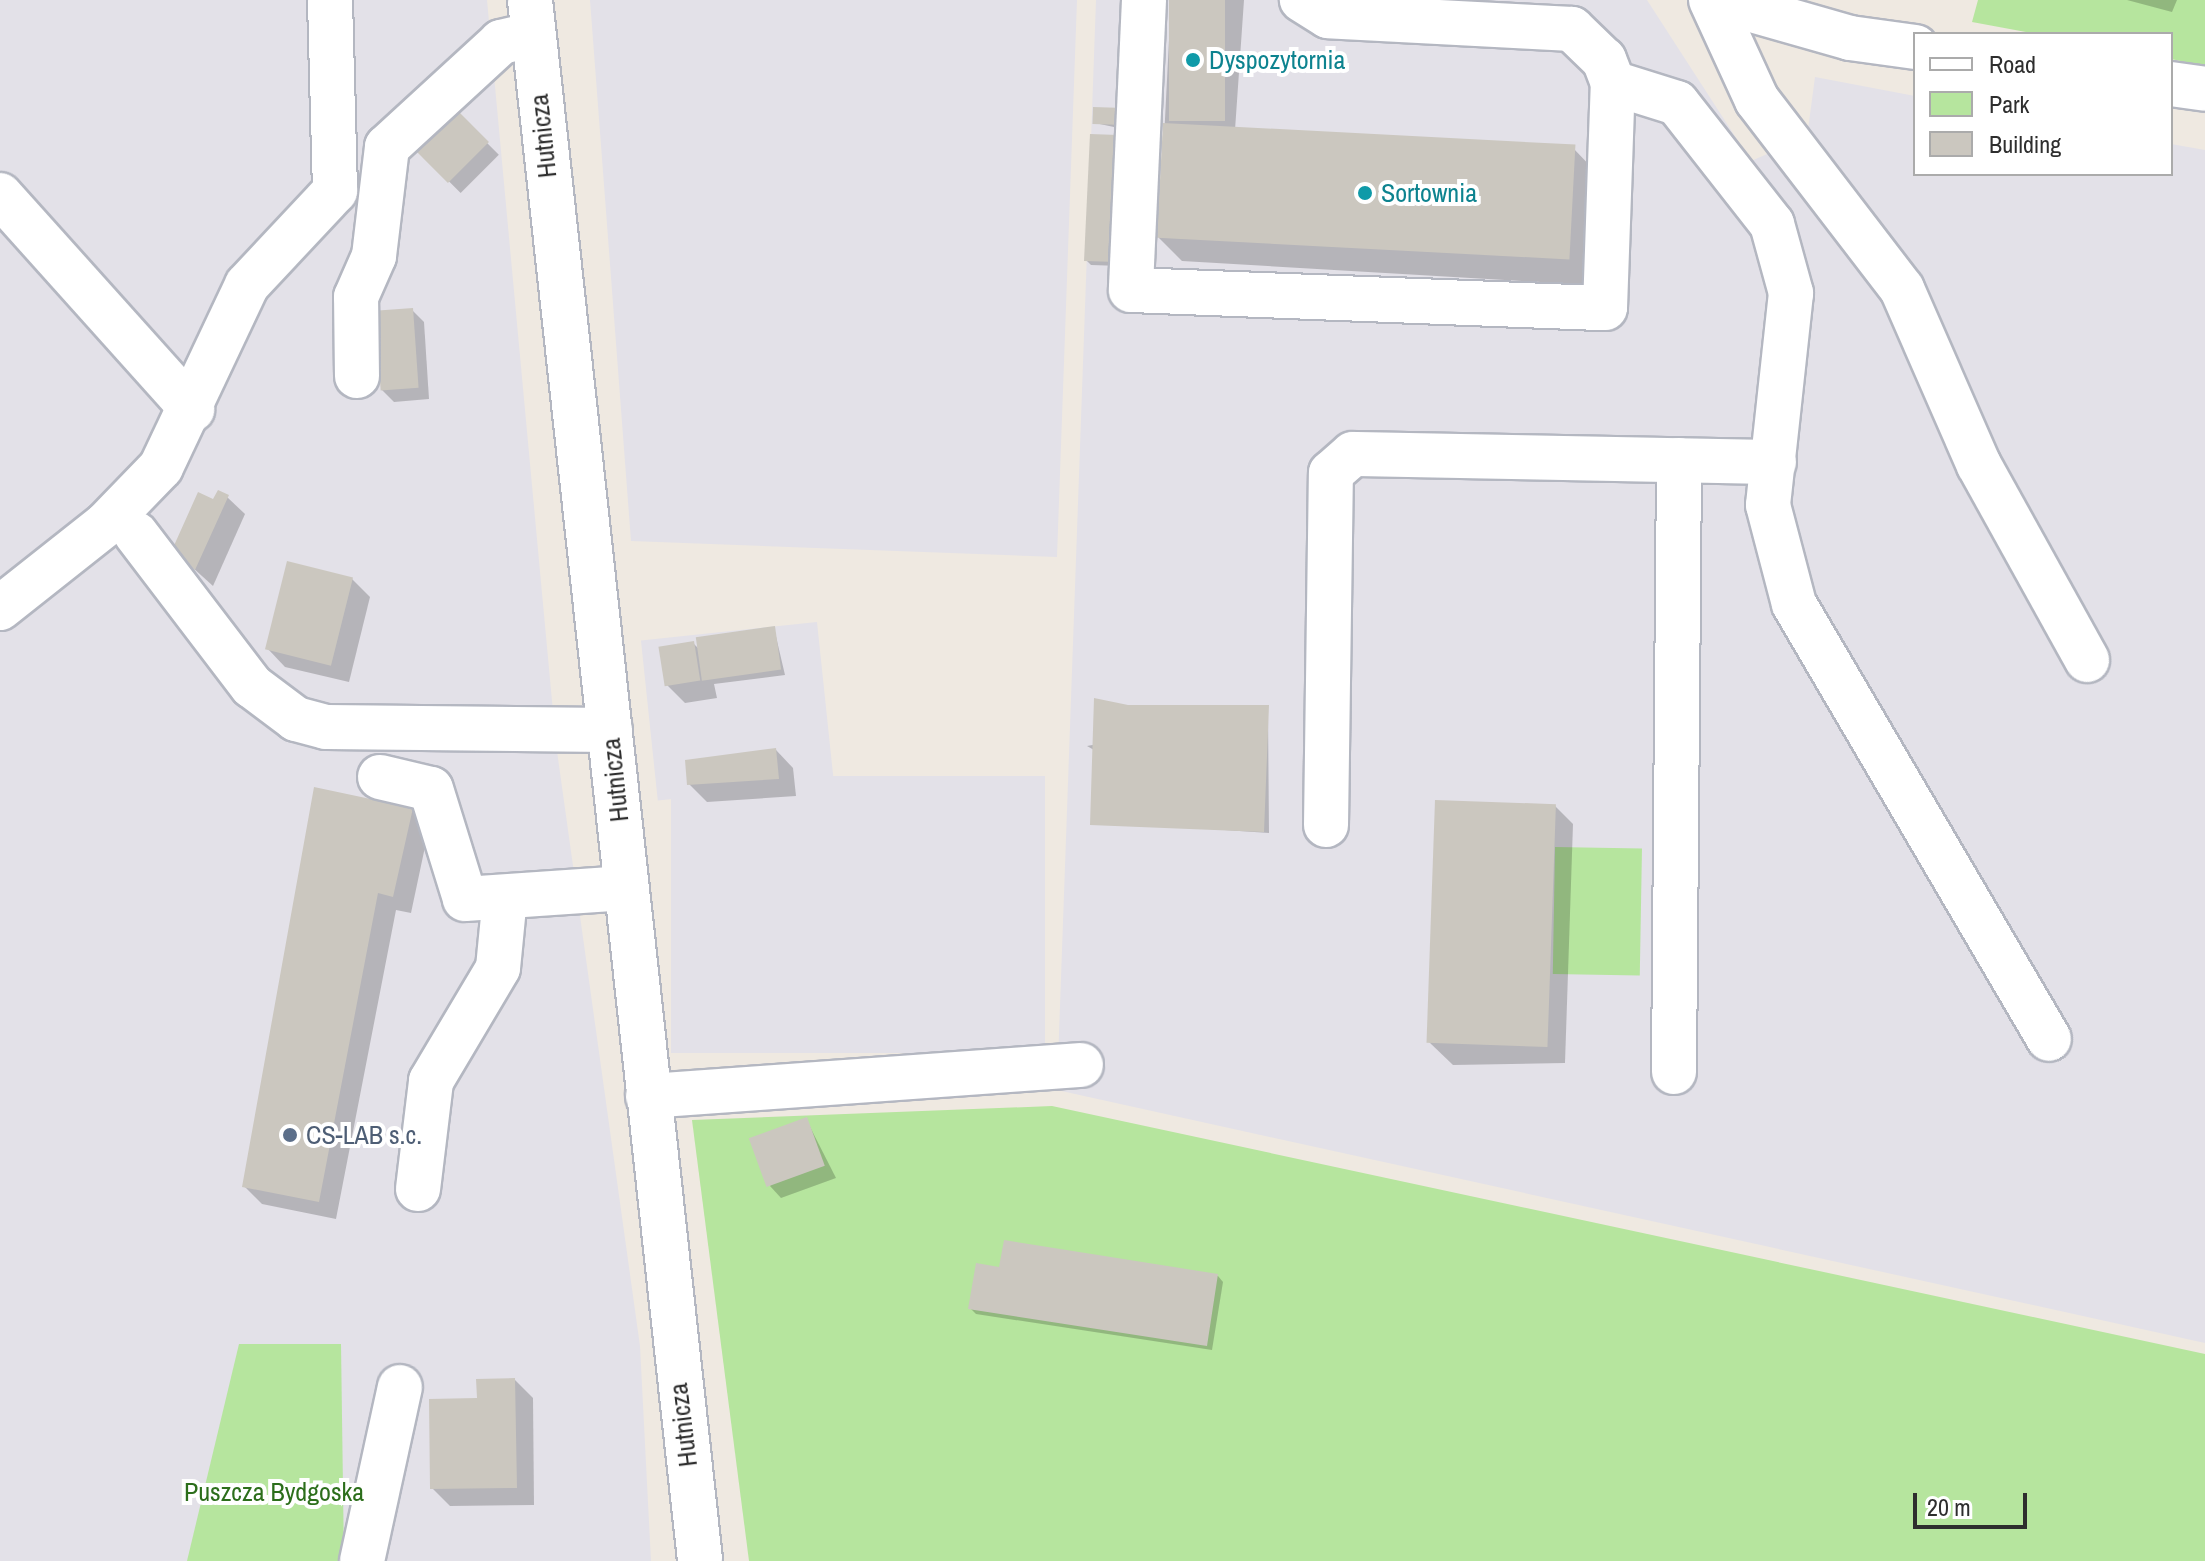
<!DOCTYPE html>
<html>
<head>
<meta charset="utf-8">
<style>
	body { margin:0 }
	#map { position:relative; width:2205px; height:1561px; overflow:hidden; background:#efe9e1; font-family:"Archivo Narrow",sans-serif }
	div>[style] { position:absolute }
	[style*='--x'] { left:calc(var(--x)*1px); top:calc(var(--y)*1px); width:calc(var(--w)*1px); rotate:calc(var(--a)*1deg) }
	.industrial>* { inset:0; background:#e3e1e8; transform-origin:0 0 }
	.green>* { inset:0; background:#b6e59e; transform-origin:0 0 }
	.shadow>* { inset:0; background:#0003; transform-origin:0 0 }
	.building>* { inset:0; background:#cbc7bf; transform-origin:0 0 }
	.roads { filter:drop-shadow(2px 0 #b4b7c1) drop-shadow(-2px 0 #b4b7c1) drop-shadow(0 2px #b4b7c1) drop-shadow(0 -2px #b4b7c1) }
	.minor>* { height:44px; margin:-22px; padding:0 22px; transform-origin:22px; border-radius:22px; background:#fff }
	.dots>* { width:22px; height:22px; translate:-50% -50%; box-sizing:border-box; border:4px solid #fff; border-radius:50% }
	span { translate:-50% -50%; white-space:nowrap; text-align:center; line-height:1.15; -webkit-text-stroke:8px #fff; paint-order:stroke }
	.culture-label { font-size:26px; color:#0d838f }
	.left { translate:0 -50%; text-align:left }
	.street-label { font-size:26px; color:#2e2e2e }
	.service-label { font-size:26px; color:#4e5e75 }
	.park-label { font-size:26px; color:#2c6e1b }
	.legend { position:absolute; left:1913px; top:32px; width:260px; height:144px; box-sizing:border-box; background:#fff; border:2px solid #ababab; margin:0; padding:10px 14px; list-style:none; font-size:24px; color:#2e2e2e }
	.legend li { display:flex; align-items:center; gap:16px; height:40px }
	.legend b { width:40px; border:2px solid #ababab }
	.scale { position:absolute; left:1913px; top:1493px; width:114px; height:36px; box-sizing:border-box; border:4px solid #2e2e2e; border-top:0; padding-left:10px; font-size:24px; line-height:28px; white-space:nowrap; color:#2e2e2e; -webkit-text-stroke:6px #fff; paint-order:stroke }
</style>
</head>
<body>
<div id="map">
	<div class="industrial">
		<div style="clip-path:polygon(0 0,487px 0,556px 744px,640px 1346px,651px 1561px,0 1561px)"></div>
		<div style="clip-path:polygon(590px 0,1077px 0,1057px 557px,631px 541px)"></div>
		<div style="clip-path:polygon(1096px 0,1647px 0,1751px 161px,1807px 137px,1815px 77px,1915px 96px,1915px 174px,2171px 174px,2171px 144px,2205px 150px,2205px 1343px,1057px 1090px)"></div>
		<div style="left:817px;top:622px;width:161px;height:177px;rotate:84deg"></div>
		<div style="left:1045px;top:776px;width:277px;height:374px;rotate:90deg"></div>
	</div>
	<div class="green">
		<div style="clip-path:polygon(1978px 0,2205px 0,2205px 66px,2171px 59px,2171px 34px,2037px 34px,1972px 22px)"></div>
		<div style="left:1555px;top:847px;width:87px;height:127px;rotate:1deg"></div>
		<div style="clip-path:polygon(1052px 1106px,2205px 1354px,2205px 1561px,749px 1561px,692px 1120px)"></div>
		<div style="clip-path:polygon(239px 1344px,341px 1344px,344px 1561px,187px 1561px)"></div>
	</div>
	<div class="shadow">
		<div style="clip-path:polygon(1171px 0,1244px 0,1235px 130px,1574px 149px,1597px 173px,1590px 285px,1182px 261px,1159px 238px)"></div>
		<div style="clip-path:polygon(2127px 0,2177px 0,2172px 12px)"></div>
		<div style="clip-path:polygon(1123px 110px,1128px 130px,1095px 123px)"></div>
		<div style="left:455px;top:111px;width:62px;height:54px;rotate:45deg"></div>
		<div style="clip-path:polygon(1117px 137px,1121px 266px,1091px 265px,1086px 260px)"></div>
		<div style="clip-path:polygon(412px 310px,424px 322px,429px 399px,394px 402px,382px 390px)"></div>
		<div style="clip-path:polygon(227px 497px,245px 514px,213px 586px,192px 567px,214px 502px)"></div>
		<div style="clip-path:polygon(352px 579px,370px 597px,349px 682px,285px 667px,268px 649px)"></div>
		<div style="clip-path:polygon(774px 628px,785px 675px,714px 684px,717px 698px,685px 703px,667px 685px,693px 643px,700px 650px)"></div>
		<div style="clip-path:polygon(1268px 712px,1269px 833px,1092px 821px,1094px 750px,1087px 746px)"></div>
		<div style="clip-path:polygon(776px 750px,793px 768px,796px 796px,707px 802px,689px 784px)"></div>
		<div style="clip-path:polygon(1555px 806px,1573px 824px,1565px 1063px,1453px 1065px,1429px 1042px)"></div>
		<div style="clip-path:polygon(412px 810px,429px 828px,411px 913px,396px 910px,336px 1219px,262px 1204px,244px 1186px)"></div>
		<div style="clip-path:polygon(806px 1119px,836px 1178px,781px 1198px,770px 1186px)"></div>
		<div style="clip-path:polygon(1001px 1269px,1218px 1276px,1223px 1282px,1212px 1350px,976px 1314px,970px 1308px)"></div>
		<div style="clip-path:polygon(515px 1380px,533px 1398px,534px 1505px,450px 1506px,432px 1488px,479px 1400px)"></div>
	</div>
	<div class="building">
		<div style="left:1169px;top:0;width:56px;height:121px"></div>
		<div style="left:1093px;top:107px;width:31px;height:17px;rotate:2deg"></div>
		<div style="left:455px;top:108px;width:48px;height:58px;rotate:45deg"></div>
		<div style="left:1163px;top:123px;width:413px;height:115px;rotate:3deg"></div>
		<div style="clip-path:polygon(1090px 134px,1118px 135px,1117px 262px,1084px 261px)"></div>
		<div style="left:413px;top:308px;width:80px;height:38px;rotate:86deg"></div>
		<div style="clip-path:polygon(218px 490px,229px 495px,195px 570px,172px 550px,198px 492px,213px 499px)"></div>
		<div style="left:287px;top:561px;width:68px;height:91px;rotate:14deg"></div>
		<div style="left:775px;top:626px;width:44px;height:80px;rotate:82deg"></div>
		<div style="left:694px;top:641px;width:40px;height:36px;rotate:81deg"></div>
		<div style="clip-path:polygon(1094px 698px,1128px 705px,1269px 705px,1264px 832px,1090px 825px)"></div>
		<div style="clip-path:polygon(776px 748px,779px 779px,687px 785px,685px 760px)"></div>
		<div style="clip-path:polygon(314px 787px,413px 808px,393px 897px,378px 893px,319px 1202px,242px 1187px)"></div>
		<div style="left:1435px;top:800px;width:121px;height:243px;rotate:2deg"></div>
		<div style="left:807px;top:1117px;width:52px;height:62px;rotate:70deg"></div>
		<div style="clip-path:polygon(1004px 1240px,1218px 1274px,1207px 1346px,968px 1309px,976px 1263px,999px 1267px)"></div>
		<div style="clip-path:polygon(515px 1378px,517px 1488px,430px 1489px,429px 1399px,477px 1398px,476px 1379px)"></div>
	</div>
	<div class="roads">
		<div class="minor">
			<div style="--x:530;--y:0;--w:1570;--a:83.78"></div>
			<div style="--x:1144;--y:0;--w:290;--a:92.6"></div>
			<div style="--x:1131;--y:290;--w:474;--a:2.2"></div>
			<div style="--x:1605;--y:308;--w:225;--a:-88"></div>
			<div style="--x:1613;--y:83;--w:25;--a:-111"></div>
			<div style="--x:1604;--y:60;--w:45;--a:-135.9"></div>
			<div style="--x:1572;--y:29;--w:244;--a:-177"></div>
			<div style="--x:1328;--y:16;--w:31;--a:-148"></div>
			<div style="--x:1711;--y:0;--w:110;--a:65.3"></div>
			<div style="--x:1757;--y:100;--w:238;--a:52.5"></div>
			<div style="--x:1902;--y:289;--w:192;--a:66.4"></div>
			<div style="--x:1979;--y:465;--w:223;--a:61"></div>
			<div style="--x:1717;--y:0;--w:138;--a:15.9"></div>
			<div style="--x:1850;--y:38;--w:66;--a:7.9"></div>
			<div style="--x:1613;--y:83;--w:67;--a:17.4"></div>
			<div style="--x:1677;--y:103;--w:154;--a:51.9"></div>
			<div style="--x:1772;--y:224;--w:72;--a:74.6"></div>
			<div style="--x:1791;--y:293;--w:213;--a:96.2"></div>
			<div style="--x:1768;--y:505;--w:102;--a:75.3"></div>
			<div style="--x:1794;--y:604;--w:504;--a:59.62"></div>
			<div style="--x:2171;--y:84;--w:34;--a:8"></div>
			<div style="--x:0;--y:195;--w:288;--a:48.1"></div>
			<div style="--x:357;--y:376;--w:79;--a:-90.7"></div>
			<div style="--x:356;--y:297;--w:45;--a:-66.3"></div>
			<div style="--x:374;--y:256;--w:110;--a:-83.2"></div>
			<div style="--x:387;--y:147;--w:155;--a:-42.6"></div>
			<div style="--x:501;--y:42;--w:32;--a:-13"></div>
			<div style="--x:136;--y:534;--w:191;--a:52.7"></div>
			<div style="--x:252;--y:686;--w:55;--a:36.9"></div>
			<div style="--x:296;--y:719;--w:31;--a:15"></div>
			<div style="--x:326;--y:727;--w:284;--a:0.6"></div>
			<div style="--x:0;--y:608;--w:135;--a:-38.4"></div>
			<div style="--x:106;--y:524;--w:79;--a:-46"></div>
			<div style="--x:161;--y:467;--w:201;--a:-64.7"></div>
			<div style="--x:247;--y:285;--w:129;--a:-46.9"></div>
			<div style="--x:335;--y:191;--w:191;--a:-91.5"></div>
			<div style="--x:380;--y:777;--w:52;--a:13.2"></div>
			<div style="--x:431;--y:789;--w:115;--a:72.8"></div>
			<div style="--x:465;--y:899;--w:161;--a:-3.9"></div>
			<div style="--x:1326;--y:825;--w:352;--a:-89.2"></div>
			<div style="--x:1331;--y:473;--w:29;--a:-41"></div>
			<div style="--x:1353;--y:454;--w:421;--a:1.1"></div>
			<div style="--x:1674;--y:1072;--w:612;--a:-89.53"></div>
			<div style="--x:648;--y:1096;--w:434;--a:-4.1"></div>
			<div style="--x:418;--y:1189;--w:109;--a:-83.1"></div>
			<div style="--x:431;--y:1081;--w:131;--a:-59.3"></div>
			<div style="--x:498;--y:968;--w:71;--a:-84.4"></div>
			<div style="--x:362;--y:1561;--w:178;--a:-77.7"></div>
		</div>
	</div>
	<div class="dots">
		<div style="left:1193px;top:60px;background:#0f9aa8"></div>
		<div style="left:1365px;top:193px;background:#0f9aa8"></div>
		<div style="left:290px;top:1135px;background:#5c6f8a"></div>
	</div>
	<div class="culture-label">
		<span class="left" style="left:1209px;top:60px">Dyspozytornia</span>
		<span class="left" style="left:1381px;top:193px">Sortownia</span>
	</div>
	<div class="street-label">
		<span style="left:543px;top:136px;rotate:-96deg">Hutnicza</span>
		<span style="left:615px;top:780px;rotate:-96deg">Hutnicza</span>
		<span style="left:683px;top:1425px;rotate:-97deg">Hutnicza</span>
	</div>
	<div class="service-label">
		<span class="left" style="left:306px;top:1135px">CS-LAB s.c.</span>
	</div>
	<div class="park-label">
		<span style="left:274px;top:1492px">Puszcza Bydgoska</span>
	</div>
	<ul class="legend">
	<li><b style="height:10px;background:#fff"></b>Road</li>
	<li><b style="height:22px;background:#b6e59e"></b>Park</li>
	<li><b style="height:22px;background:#cbc7bf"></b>Building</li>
	</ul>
	<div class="scale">20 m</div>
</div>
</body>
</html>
